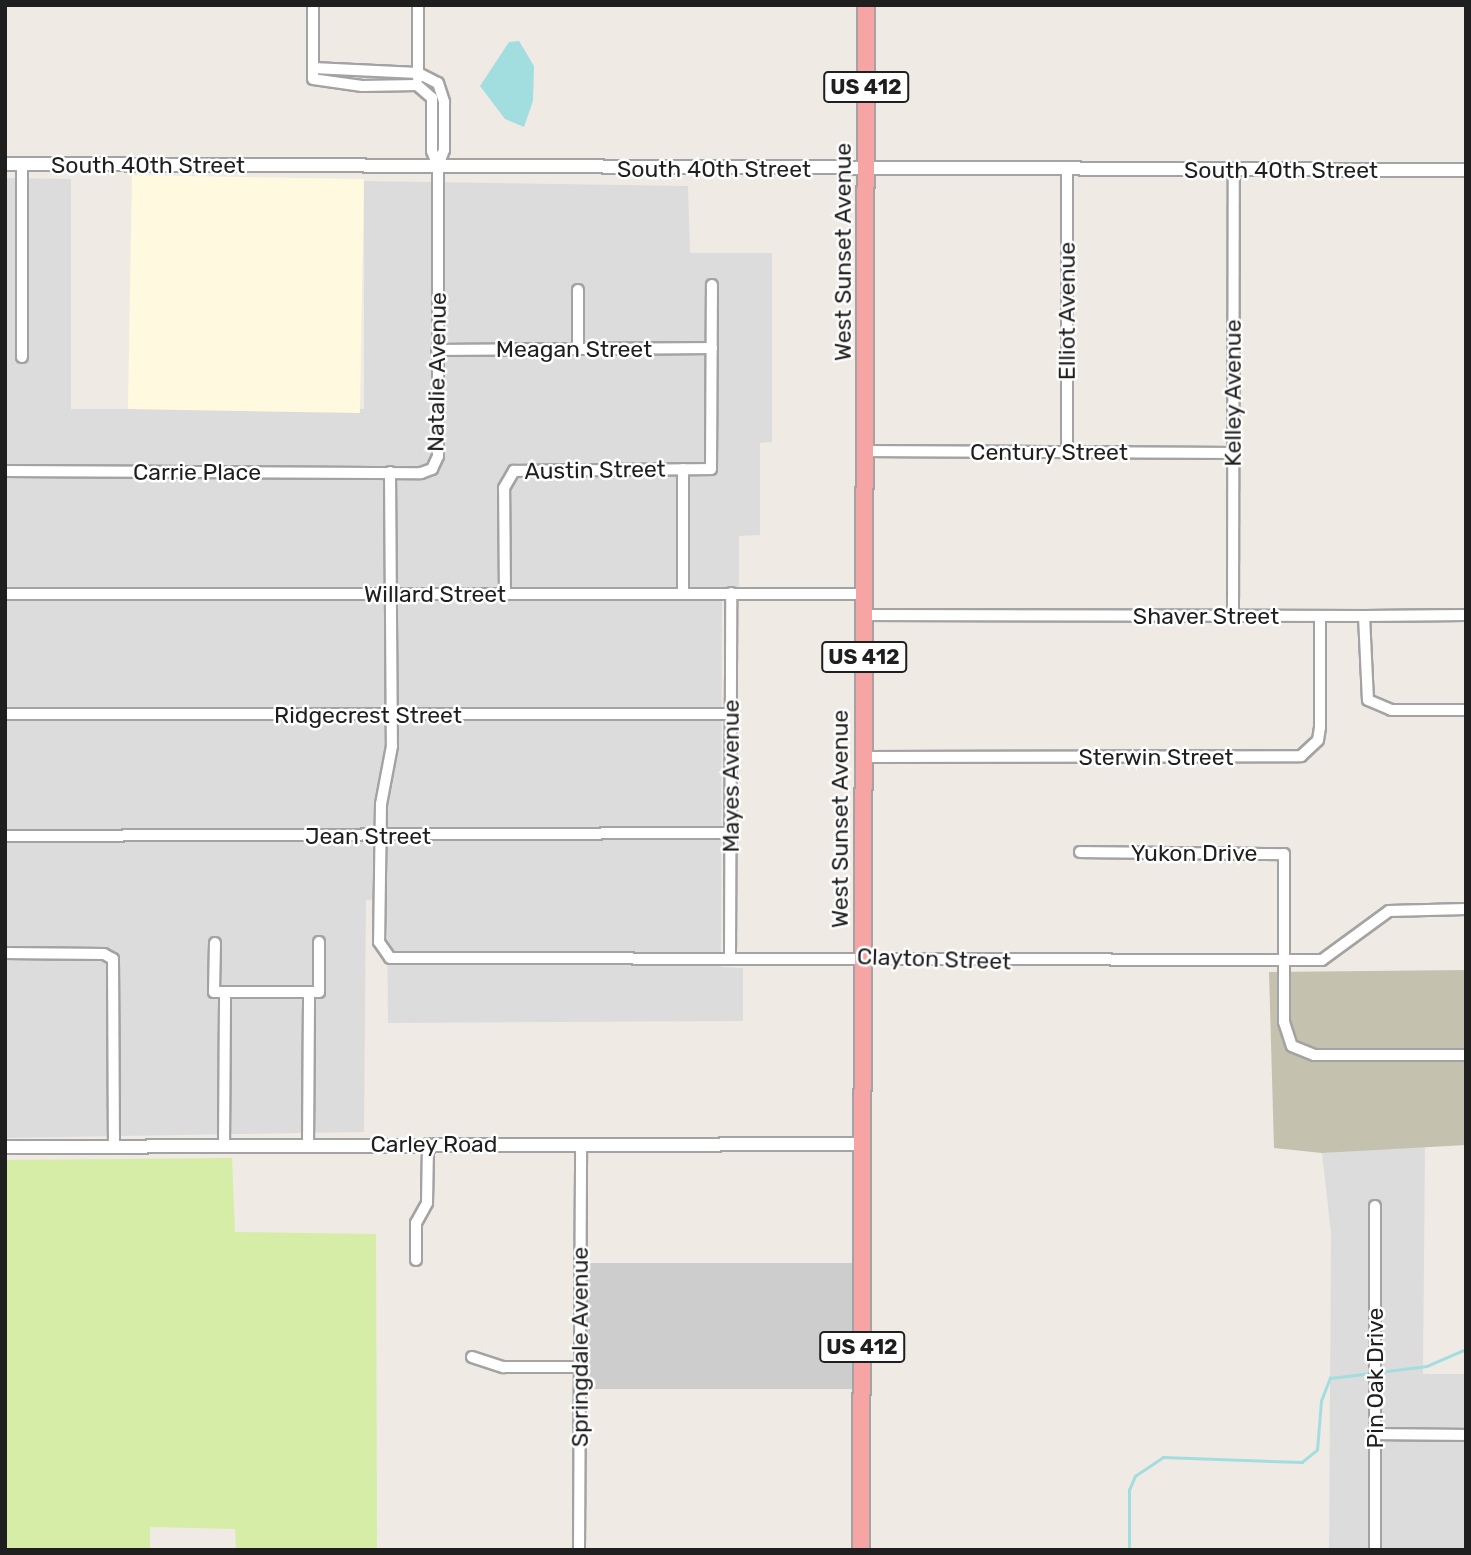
<!DOCTYPE html>
<html>
<head>
<meta charset="utf-8">
<style>
	body { margin:0 }
	#map { position:relative; width:1471px; height:1555px; overflow:hidden; background:#f0eae4; font-family:Rubik,sans-serif }
	div>[style] { position:absolute }
	[style*='--x'] { left:calc(var(--x)*1px); top:calc(var(--y)*1px); width:calc(var(--w)*1px); rotate:calc(var(--a)*1deg) }
	.residential>* { inset:0; background:#dddcdc }
	.education>* { inset:0; background:#fff9df; transform-origin:0 0 }
	.religious>* { inset:0; background:#cdcdcd; transform-origin:0 0 }
	.construction>* { inset:0; background:#c5c1af }
	.grass>* { inset:0; background:#d6eda7 }
	.water>* { inset:0; background:#a2dde0 }
	.stream>* { height:2.5px; margin:-1.25px; padding:0 1.25px; transform-origin:1.25px; border-radius:1.25px; background:#a2dde0 }
	.roads { filter:drop-shadow(2px 0 #a3a3a3) drop-shadow(-2px 0 #a3a3a3) drop-shadow(0 2px #a3a3a3) drop-shadow(0 -2px #a3a3a3) }
	.minor>* { height:10px; margin:-5px; padding:0 5px; transform-origin:5px; border-radius:5px; background:#fff }
	.tertiary>* { height:12px; margin:-6px; padding:0 6px; transform-origin:6px; border-radius:6px; background:#fff }
	.trunk>* { height:16px; margin:-8px; padding:0 8px; transform-origin:8px; border-radius:8px; background:#f6a5a4 }
	span { translate:-50% -50%; white-space:nowrap; text-align:center; line-height:1.15; -webkit-text-stroke:5px #fff; paint-order:stroke }
	.shield-label span { padding:2px 5px; background:#fff; border:2px solid; border-radius:5px; -webkit-text-stroke-width:0 }
	.shield-label { font-size:21px; color:#1f1f1f; font-weight:700 }
	.street-label { font-size:23px; color:#1f1f1f }
	.frame { position:absolute; inset:0; border:7px solid #1f1f1f; pointer-events:none }
</style>
</head>
<body>
<div id="map">
	<div class="residential">
		<div style="clip-path:polygon(5px 178px,71px 179px,71px 409px,364px 409px,364px 181px,688px 186px,690px 253px,772px 253px,772px 442px,760px 443px,760px 535px,739px 536px,739px 588px,722px 588px,721px 967px,743px 968px,743px 1021px,388px 1023px,387px 899px,366px 900px,364px 1132px,5px 1138px)"></div>
		<div style="clip-path:polygon(1425px 1145px,1423px 1374px,1466px 1374px,1466px 1550px,1329px 1550px,1331px 1234px,1322px 1153px)"></div>
	</div>
	<div class="education">
		<div style="left:132px;top:175px;width:232px;height:234px;rotate:1deg"></div>
	</div>
	<div class="religious">
		<div style="left:862px;top:1263px;width:126px;height:282px;rotate:90deg"></div>
	</div>
	<div class="construction">
		<div style="clip-path:polygon(1466px 970px,1466px 1145px,1322px 1153px,1274px 1148px,1269px 972px)"></div>
	</div>
	<div class="grass">
		<div style="clip-path:polygon(232px 1158px,235px 1232px,376px 1234px,377px 1550px,236px 1550px,235px 1529px,150px 1527px,150px 1550px,5px 1550px,5px 1160px)"></div>
	</div>
	<div class="water">
		<div style="clip-path:polygon(519px 41px,534px 66px,533px 101px,524px 127px,505px 119px,480px 86px,509px 42px)"></div>
	</div>
	<div class="stream">
		<div style="--x:1379;--y:1372;--w:48;--a:-7.1"></div>
		<div style="--x:1427;--y:1366;--w:43;--a:-23.6"></div>
		<div style="--x:1129;--y:1550;--w:60;--a:-90"></div>
		<div style="--x:1129;--y:1490;--w:15;--a:-67"></div>
		<div style="--x:1135;--y:1476;--w:34;--a:-34"></div>
		<div style="--x:1163;--y:1457;--w:139;--a:2.1"></div>
		<div style="--x:1302;--y:1462;--w:19;--a:-39"></div>
		<div style="--x:1317;--y:1450;--w:49;--a:-85.3"></div>
		<div style="--x:1321;--y:1401;--w:25;--a:-69"></div>
		<div style="--x:1330;--y:1378;--w:42;--a:-6.8"></div>
	</div>
	<div class="roads">
		<div class="minor">
			<div style="--x:313;--y:68;--w:105;--a:2.7"></div>
			<div style="--x:418;--y:73;--w:22;--a:27"></div>
			<div style="--x:438;--y:83;--w:20;--a:72"></div>
			<div style="--x:444;--y:102;--w:48;--a:90"></div>
			<div style="--x:444;--y:150;--w:17;--a:111"></div>
			<div style="--x:418;--y:78;--w:73;--a:-90"></div>
			<div style="--x:578;--y:348;--w:58;--a:-90"></div>
			<div style="--x:437;--y:350;--w:275;--a:-0.4"></div>
			<div style="--x:22;--y:357;--w:193;--a:-90"></div>
			<div style="--x:865;--y:451;--w:368;--a:0.3"></div>
			<div style="--x:1067;--y:452;--w:282;--a:-90"></div>
			<div style="--x:683;--y:469;--w:124;--a:90"></div>
			<div style="--x:5;--y:471;--w:416;--a:0.3"></div>
			<div style="--x:421;--y:473;--w:12;--a:-20"></div>
			<div style="--x:432;--y:469;--w:14;--a:-65"></div>
			<div style="--x:438;--y:456;--w:290;--a:-90"></div>
			<div style="--x:438;--y:166;--w:16;--a:-112"></div>
			<div style="--x:432;--y:151;--w:53;--a:-90"></div>
			<div style="--x:432;--y:98;--w:20;--a:-139"></div>
			<div style="--x:417;--y:85;--w:55;--a:179"></div>
			<div style="--x:362;--y:86;--w:49;--a:-171.9"></div>
			<div style="--x:313;--y:79;--w:74;--a:-90"></div>
			<div style="--x:390;--y:472;--w:274;--a:89.6"></div>
			<div style="--x:392;--y:746;--w:59;--a:100.7"></div>
			<div style="--x:381;--y:804;--w:138;--a:90.8"></div>
			<div style="--x:379;--y:942;--w:19;--a:55"></div>
			<div style="--x:390;--y:958;--w:932;--a:0.12"></div>
			<div style="--x:1322;--y:960;--w:83;--a:-36.2"></div>
			<div style="--x:1389;--y:911;--w:77;--a:-1.5"></div>
			<div style="--x:505;--y:593;--w:105;--a:-90.5"></div>
			<div style="--x:504;--y:488;--w:20;--a:-60"></div>
			<div style="--x:514;--y:471;--w:197;--a:-0.6"></div>
			<div style="--x:711;--y:469;--w:184;--a:-89.7"></div>
			<div style="--x:5;--y:594;--w:859;--a:0"></div>
			<div style="--x:864;--y:615;--w:500;--a:0.11"></div>
			<div style="--x:1364;--y:616;--w:84;--a:87.3"></div>
			<div style="--x:1368;--y:700;--w:25;--a:23"></div>
			<div style="--x:1391;--y:710;--w:75;--a:0"></div>
			<div style="--x:1233;--y:616;--w:446;--a:-89.9"></div>
			<div style="--x:1364;--y:616;--w:102;--a:-0.6"></div>
			<div style="--x:5;--y:714;--w:726;--a:0"></div>
			<div style="--x:863;--y:757;--w:438;--a:-0.1"></div>
			<div style="--x:1301;--y:756;--w:23;--a:-43"></div>
			<div style="--x:1318;--y:740;--w:13;--a:-81"></div>
			<div style="--x:1320;--y:727;--w:111;--a:-90"></div>
			<div style="--x:5;--y:836;--w:726;--a:-0.24"></div>
			<div style="--x:1080;--y:852;--w:204;--a:0.6"></div>
			<div style="--x:1284;--y:854;--w:168;--a:90"></div>
			<div style="--x:1284;--y:1022;--w:25;--a:72"></div>
			<div style="--x:1292;--y:1046;--w:24;--a:22"></div>
			<div style="--x:1314;--y:1055;--w:152;--a:0"></div>
			<div style="--x:215;--y:943;--w:49;--a:91.2"></div>
			<div style="--x:214;--y:992;--w:105;--a:0"></div>
			<div style="--x:319;--y:992;--w:50;--a:-90"></div>
			<div style="--x:5;--y:953;--w:99;--a:0.6"></div>
			<div style="--x:104;--y:954;--w:10;--a:29"></div>
			<div style="--x:113;--y:959;--w:187;--a:89.7"></div>
			<div style="--x:730;--y:958;--w:365;--a:-89.8"></div>
			<div style="--x:224;--y:1145;--w:153;--a:-89.6"></div>
			<div style="--x:308;--y:1145;--w:153;--a:-89.6"></div>
			<div style="--x:416;--y:1260;--w:37;--a:-90"></div>
			<div style="--x:416;--y:1223;--w:23;--a:-61"></div>
			<div style="--x:427;--y:1203;--w:59;--a:-89"></div>
			<div style="--x:472;--y:1357;--w:33;--a:18"></div>
			<div style="--x:503;--y:1367;--w:77;--a:0"></div>
			<div style="--x:1375;--y:1434;--w:91;--a:0.6"></div>
			<div style="--x:579;--y:1550;--w:406;--a:-89.7"></div>
			<div style="--x:1375;--y:1550;--w:344;--a:-90"></div>
		</div>
		<div class="tertiary">
			<div style="--x:5;--y:164;--w:1461;--a:0.24"></div>
			<div style="--x:5;--y:1147;--w:857;--a:-0.2"></div>
		</div>
		<div class="trunk">
			<div style="--x:861;--y:1550;--w:1545;--a:-89.81"></div>
		</div>
	</div>
	<div class="shield-label">
		<span style="left:866px;top:87px">US 412</span>
		<span style="left:864px;top:657px">US 412</span>
		<span style="left:862px;top:1347px">US 412</span>
	</div>
	<div class="street-label">
		<span style="left:148px;top:165px">South 40th Street</span>
		<span style="left:714px;top:169px">South 40th Street</span>
		<span style="left:1281px;top:170px">South 40th Street</span>
		<span style="left:843px;top:252px;rotate:-90deg">West Sunset Avenue</span>
		<span style="left:1067px;top:311px;rotate:-90deg">Elliot Avenue</span>
		<span style="left:574px;top:349px">Meagan Street</span>
		<span style="left:437px;top:372px;rotate:-89deg">Natalie Avenue</span>
		<span style="left:1233px;top:393px;rotate:-90deg">Kelley Avenue</span>
		<span style="left:1049px;top:452px">Century Street</span>
		<span style="left:595px;top:470px;rotate:-1deg">Austin Street</span>
		<span style="left:197px;top:472px">Carrie Place</span>
		<span style="left:435px;top:594px">Willard Street</span>
		<span style="left:1206px;top:616px">Shaver Street</span>
		<span style="left:368px;top:715px">Ridgecrest Street</span>
		<span style="left:1156px;top:757px">Sterwin Street</span>
		<span style="left:731px;top:776px;rotate:-90deg">Mayes Avenue</span>
		<span style="left:840px;top:819px;rotate:-90deg">West Sunset Avenue</span>
		<span style="left:368px;top:836px">Jean Street</span>
		<span style="left:1194px;top:853px">Yukon Drive</span>
		<span style="left:934px;top:959px;rotate:2deg">Clayton Street</span>
		<span style="left:434px;top:1144px">Carley Road</span>
		<span style="left:580px;top:1347px;rotate:-90deg">Springdale Avenue</span>
		<span style="left:1375px;top:1378px;rotate:-90deg">Pin Oak Drive</span>
	</div>
	<div class="frame"></div>
</div>
</body>
</html>
